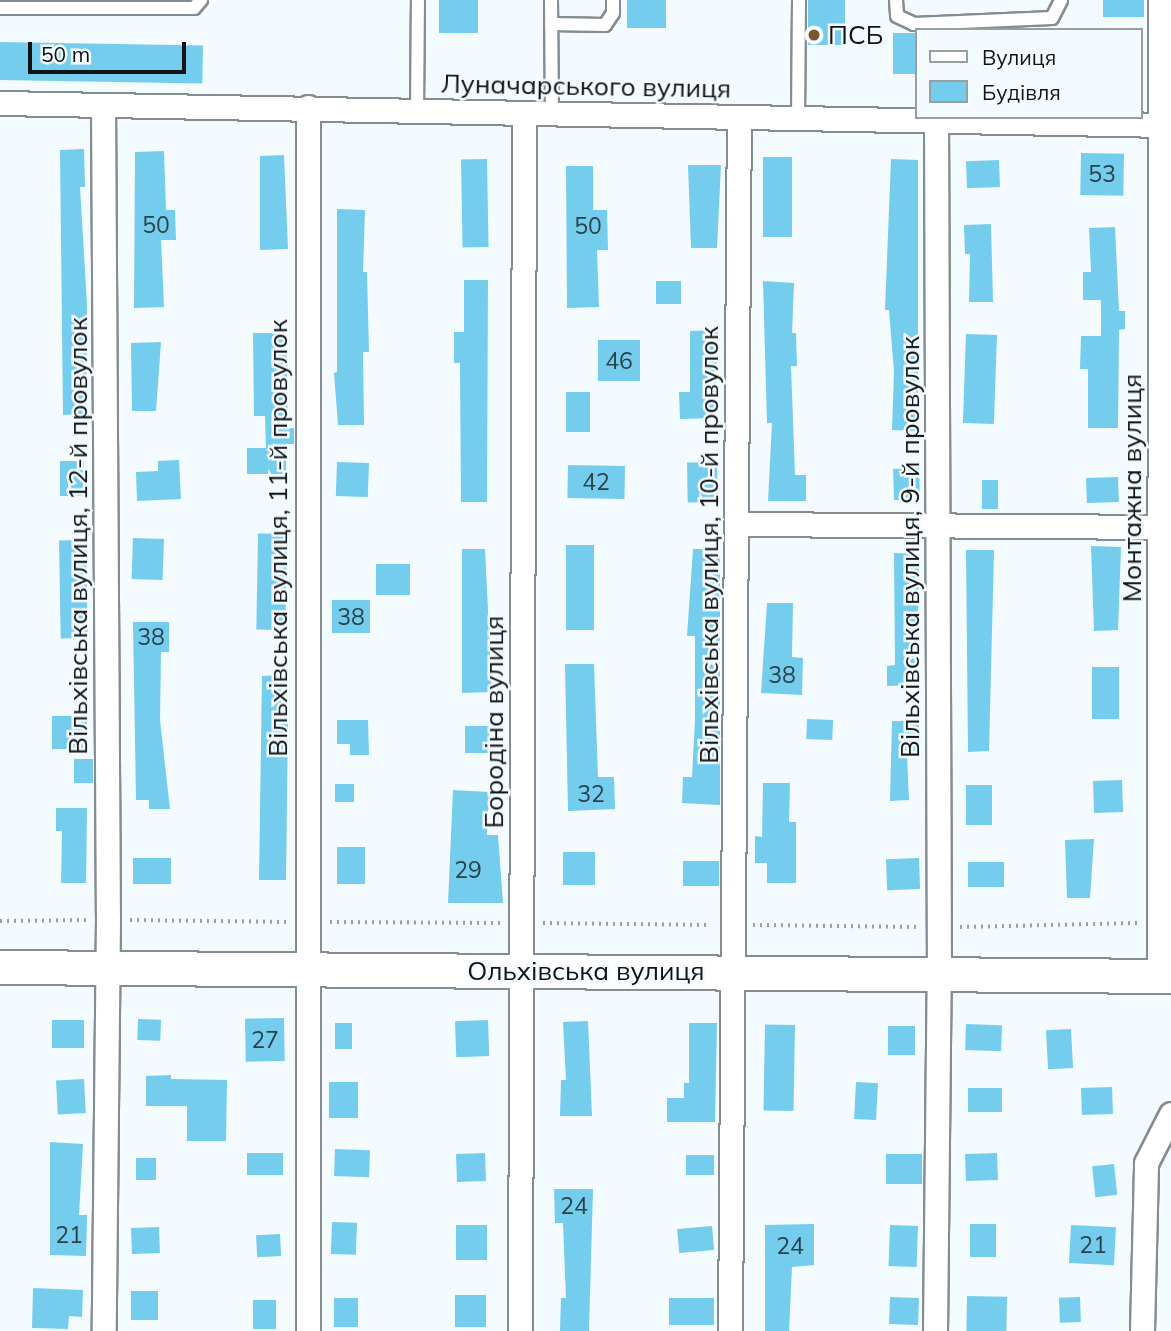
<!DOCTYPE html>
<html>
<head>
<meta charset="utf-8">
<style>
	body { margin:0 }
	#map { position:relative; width:1171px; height:1331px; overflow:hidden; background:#f3fbfe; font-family:Mulish,sans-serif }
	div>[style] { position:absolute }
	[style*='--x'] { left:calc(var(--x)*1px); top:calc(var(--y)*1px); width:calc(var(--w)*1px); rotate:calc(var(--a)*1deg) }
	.building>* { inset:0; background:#74cded; transform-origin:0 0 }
	.path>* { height:3.5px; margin-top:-1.75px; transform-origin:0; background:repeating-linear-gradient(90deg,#999fa2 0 2px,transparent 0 7px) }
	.roads { filter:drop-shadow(2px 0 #848d91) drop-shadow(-2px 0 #848d91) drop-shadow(0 2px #848d91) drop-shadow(0 -2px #848d91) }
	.lane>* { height:12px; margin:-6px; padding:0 6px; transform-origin:6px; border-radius:6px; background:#fff }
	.street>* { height:23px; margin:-11.5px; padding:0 11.5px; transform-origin:11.5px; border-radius:11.5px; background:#fff }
	.secondary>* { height:33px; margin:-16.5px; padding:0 16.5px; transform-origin:16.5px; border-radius:16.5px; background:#fff }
	.dots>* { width:19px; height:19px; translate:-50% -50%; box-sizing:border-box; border:4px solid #f3fbfe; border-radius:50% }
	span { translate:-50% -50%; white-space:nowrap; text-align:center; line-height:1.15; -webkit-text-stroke:5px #f3fbfe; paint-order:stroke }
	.number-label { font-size:23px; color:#2a424c }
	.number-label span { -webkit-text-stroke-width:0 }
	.poi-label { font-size:26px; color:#111416 }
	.left { translate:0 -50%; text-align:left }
	.street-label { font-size:26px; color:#111416 }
	.legend { position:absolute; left:915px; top:28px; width:228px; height:91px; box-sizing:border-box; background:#f3fbfe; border:2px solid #999fa1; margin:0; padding:9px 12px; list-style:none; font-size:21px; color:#111416 }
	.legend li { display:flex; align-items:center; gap:14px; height:35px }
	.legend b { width:35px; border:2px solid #999fa1 }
	.scale { position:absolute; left:28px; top:42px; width:158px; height:32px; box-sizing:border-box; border:4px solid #111416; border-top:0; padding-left:9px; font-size:21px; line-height:24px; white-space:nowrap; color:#111416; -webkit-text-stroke:5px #f3fbfe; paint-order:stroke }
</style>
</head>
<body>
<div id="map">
	<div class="building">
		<div style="left:439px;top:0;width:39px;height:33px"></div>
		<div style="left:627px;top:0;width:39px;height:28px"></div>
		<div style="left:808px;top:0;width:37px;height:45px"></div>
		<div style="left:1103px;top:0;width:41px;height:17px"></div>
		<div style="left:893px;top:33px;width:24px;height:41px"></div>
		<div style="left:0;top:42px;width:203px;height:38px;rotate:1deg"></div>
		<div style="clip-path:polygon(84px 149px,85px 187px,80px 187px,87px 305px,86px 414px,63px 415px,60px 150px)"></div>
		<div style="clip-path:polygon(164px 151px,166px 210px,175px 210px,176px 240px,161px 240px,164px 307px,134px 308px,135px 152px)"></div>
		<div style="left:1081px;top:153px;width:43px;height:42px;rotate:1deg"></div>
		<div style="clip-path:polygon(284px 155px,288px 249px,260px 250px,260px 156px)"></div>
		<div style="left:792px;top:157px;width:80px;height:29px;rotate:90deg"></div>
		<div style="left:487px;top:159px;width:88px;height:26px;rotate:89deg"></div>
		<div style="clip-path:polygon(891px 159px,918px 160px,918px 431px,892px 430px,894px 372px,889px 310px,885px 310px)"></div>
		<div style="left:999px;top:160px;width:27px;height:33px;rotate:88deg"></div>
		<div style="clip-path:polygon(688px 165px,721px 165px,717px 248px,691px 248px)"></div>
		<div style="clip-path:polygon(566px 166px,593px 166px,593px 210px,607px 210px,608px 250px,597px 250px,599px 307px,567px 308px)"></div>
		<div style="clip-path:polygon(337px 209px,365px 210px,363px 272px,367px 272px,369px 352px,363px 352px,364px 425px,338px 425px,334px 373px,337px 372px)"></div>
		<div style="clip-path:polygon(991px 224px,993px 302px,969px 302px,970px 254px,965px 254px,964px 225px)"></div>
		<div style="clip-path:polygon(1115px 227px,1119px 311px,1125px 311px,1125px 329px,1119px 330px,1118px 428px,1088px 428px,1088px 369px,1080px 369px,1081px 336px,1101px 336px,1101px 300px,1083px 300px,1083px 272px,1091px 272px,1089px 228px)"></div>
		<div style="clip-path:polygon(464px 280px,488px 280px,487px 502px,461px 502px,460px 363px,454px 363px,454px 332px,464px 332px)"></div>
		<div style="left:656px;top:281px;width:25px;height:23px"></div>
		<div style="clip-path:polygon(763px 281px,794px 283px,792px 333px,796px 333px,797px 366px,791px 366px,795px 475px,806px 475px,806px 501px,768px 501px,772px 423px,767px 423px)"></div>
		<div style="clip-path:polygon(718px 330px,714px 418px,680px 419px,679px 392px,690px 392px,690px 331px)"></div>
		<div style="clip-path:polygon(253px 333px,286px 333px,288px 428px,294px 428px,294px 444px,286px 444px,286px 474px,247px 474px,247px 448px,266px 448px,265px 416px,254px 416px)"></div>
		<div style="left:966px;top:334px;width:31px;height:89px;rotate:2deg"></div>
		<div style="left:598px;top:340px;width:42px;height:41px"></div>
		<div style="clip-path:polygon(161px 342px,156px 411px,132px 411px,131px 343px)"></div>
		<div style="left:566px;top:392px;width:24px;height:40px"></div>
		<div style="clip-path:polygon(179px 460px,181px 499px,137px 501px,136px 472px,158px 471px,158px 461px)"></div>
		<div style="left:60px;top:461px;width:24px;height:35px"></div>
		<div style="left:337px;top:462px;width:32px;height:34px;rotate:2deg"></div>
		<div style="left:717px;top:462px;width:40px;height:30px;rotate:89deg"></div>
		<div style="left:568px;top:465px;width:57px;height:33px;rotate:1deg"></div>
		<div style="left:919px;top:468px;width:31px;height:26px;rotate:88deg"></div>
		<div style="left:1118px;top:477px;width:25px;height:32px;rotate:88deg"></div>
		<div style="left:982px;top:480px;width:16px;height:29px"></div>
		<div style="left:287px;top:534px;width:96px;height:29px;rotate:91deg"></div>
		<div style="left:133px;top:538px;width:31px;height:41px;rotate:2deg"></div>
		<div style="left:86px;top:540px;width:98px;height:27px;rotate:89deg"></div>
		<div style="left:566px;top:545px;width:28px;height:85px"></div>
		<div style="clip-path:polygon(1091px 546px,1121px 547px,1118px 630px,1094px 631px)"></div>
		<div style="clip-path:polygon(462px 549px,485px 549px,492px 692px,462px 693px)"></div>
		<div style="clip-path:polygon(693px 549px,720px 549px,720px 805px,682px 803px,683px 777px,692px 777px,695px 720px,695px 636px,687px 636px)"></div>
		<div style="clip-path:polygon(966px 550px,994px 550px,989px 751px,968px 752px)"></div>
		<div style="clip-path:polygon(894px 553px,919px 554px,917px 685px,887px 686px,887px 666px,895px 665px)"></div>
		<div style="left:376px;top:564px;width:34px;height:31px"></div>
		<div style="left:370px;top:600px;width:33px;height:38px;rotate:90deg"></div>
		<div style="clip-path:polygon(767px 603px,793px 603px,792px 657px,803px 658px,802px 695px,761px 693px)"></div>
		<div style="clip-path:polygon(133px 622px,169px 622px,169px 652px,161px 652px,160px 720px,170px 809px,149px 809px,149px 800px,136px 800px)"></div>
		<div style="clip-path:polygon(565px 664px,594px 664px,598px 777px,614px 777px,615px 809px,568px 811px)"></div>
		<div style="left:1092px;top:667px;width:27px;height:52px"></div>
		<div style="clip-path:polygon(280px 675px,282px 722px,288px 721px,286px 880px,259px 880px,262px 676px)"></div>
		<div style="left:52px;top:716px;width:35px;height:33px"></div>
		<div style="left:807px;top:719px;width:26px;height:20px;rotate:2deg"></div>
		<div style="clip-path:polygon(337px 720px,368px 720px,369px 755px,350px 755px,350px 744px,337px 744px)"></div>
		<div style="clip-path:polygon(892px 721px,919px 721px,919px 755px,907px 755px,909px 800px,890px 801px)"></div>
		<div style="left:465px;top:726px;width:24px;height:27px"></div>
		<div style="left:93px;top:759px;width:24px;height:19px;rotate:90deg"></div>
		<div style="left:1122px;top:780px;width:32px;height:29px;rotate:88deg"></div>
		<div style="clip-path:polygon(763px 783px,790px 783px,789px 822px,796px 822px,796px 883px,767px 883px,767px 863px,755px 863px,755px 836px,762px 837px)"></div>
		<div style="left:335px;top:784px;width:19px;height:18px"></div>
		<div style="left:966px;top:785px;width:26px;height:40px"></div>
		<div style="clip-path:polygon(453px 790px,489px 792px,487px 835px,498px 835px,503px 903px,448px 903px)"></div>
		<div style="clip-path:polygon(56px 808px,87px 808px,86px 883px,61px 883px,62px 831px,56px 831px)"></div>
		<div style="clip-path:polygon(1094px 839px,1090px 898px,1067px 898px,1065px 840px)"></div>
		<div style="left:337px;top:847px;width:28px;height:37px"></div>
		<div style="left:595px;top:852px;width:33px;height:32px;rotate:90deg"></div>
		<div style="left:171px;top:858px;width:26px;height:38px;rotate:90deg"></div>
		<div style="left:919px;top:858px;width:31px;height:33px;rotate:88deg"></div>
		<div style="left:683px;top:861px;width:36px;height:25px"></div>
		<div style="left:968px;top:862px;width:36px;height:25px"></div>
		<div style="left:284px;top:1018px;width:43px;height:39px;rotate:89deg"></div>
		<div style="left:138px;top:1019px;width:23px;height:21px;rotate:2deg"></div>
		<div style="left:52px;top:1020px;width:32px;height:28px"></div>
		<div style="left:488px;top:1020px;width:36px;height:33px;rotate:88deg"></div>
		<div style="clip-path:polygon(588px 1021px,592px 1116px,560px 1116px,561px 1080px,566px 1080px,563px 1022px)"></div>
		<div style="left:335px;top:1023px;width:17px;height:26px"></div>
		<div style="clip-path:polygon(689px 1023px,717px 1023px,715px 1122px,667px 1122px,667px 1098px,684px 1098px,684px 1083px,689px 1083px)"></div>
		<div style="left:966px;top:1024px;width:36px;height:26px;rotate:2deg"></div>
		<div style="left:795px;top:1025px;width:86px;height:30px;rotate:91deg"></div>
		<div style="left:888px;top:1026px;width:27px;height:29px"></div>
		<div style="left:1071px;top:1029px;width:39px;height:25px;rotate:87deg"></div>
		<div style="clip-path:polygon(171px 1075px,171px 1079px,227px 1080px,226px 1141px,187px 1141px,187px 1106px,146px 1106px,146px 1076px)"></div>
		<div style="left:84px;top:1079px;width:34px;height:28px;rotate:87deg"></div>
		<div style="left:329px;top:1082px;width:29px;height:36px"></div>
		<div style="left:856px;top:1082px;width:22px;height:37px;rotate:3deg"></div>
		<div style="left:1112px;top:1087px;width:27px;height:31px;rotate:88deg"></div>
		<div style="left:968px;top:1088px;width:34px;height:24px"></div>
		<div style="clip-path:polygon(50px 1142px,83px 1144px,79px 1215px,87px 1215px,86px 1256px,50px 1255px)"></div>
		<div style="left:335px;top:1149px;width:35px;height:27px;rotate:2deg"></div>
		<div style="left:283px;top:1153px;width:22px;height:36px;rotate:90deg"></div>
		<div style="left:485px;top:1153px;width:28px;height:29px;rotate:88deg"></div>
		<div style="left:997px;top:1153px;width:27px;height:32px;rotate:88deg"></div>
		<div style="left:886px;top:1154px;width:36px;height:30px"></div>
		<div style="left:686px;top:1155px;width:28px;height:20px"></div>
		<div style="left:136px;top:1158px;width:20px;height:22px"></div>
		<div style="left:1114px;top:1164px;width:31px;height:22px;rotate:84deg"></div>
		<div style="clip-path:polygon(554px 1189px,593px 1189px,589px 1331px,560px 1331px,561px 1298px,566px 1298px,563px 1223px,555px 1223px)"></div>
		<div style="left:332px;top:1222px;width:25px;height:32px;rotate:2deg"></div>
		<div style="clip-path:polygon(814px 1224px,814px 1265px,792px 1267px,789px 1331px,765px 1331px,765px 1225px)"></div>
		<div style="left:970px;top:1224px;width:26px;height:33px"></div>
		<div style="left:456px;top:1225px;width:31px;height:35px"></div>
		<div style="left:890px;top:1225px;width:28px;height:41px;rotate:2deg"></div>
		<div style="left:1071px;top:1225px;width:45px;height:38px;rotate:3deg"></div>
		<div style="left:712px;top:1226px;width:24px;height:35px;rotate:85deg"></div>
		<div style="left:159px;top:1227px;width:26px;height:28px;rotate:88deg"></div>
		<div style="left:280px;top:1234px;width:22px;height:24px;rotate:87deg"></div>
		<div style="clip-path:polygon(33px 1288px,83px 1290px,82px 1317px,69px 1316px,68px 1329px,32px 1328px)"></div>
		<div style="left:131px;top:1291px;width:27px;height:29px"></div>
		<div style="left:455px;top:1295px;width:31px;height:32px"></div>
		<div style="left:967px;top:1296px;width:40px;height:35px;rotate:1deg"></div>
		<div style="left:890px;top:1297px;width:29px;height:27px;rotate:2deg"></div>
		<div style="left:1080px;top:1297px;width:25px;height:21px;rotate:88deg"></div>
		<div style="left:334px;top:1298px;width:24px;height:29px"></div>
		<div style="left:714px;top:1298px;width:27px;height:45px;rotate:90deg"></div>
		<div style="left:253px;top:1300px;width:23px;height:29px"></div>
	</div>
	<div class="path">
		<div style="--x:130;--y:920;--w:157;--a:0.7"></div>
		<div style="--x:0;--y:921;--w:88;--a:-0.7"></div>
		<div style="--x:330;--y:922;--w:171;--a:0.3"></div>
		<div style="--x:543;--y:923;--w:167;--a:0.7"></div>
		<div style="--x:753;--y:925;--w:164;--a:0.7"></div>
		<div style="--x:960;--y:927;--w:177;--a:-1.3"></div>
	</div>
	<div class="roads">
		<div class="lane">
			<div style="--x:551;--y:0;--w:114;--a:89.5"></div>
			<div style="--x:896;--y:0;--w:16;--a:86"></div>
			<div style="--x:897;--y:16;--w:19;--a:25"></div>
			<div style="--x:914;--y:24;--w:138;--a:-2.5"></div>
			<div style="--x:1052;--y:18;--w:20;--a:-63"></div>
			<div style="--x:0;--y:8;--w:194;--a:0"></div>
			<div style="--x:194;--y:8;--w:11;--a:-49"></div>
			<div style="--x:551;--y:24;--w:54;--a:1.1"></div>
			<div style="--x:605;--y:25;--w:14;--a:-56"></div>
			<div style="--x:613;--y:13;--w:13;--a:-90"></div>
			<div style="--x:417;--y:110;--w:110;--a:-89.5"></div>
			<div style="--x:798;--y:118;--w:118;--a:-89.5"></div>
		</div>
		<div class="street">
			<div style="--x:0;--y:103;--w:1171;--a:1.08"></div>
			<div style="--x:103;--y:105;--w:814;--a:89.65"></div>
			<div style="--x:108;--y:919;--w:412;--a:90.6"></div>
			<div style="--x:738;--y:524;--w:433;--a:0.4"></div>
			<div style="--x:1159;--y:976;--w:976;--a:-89.94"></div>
			<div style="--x:308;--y:1331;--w:1224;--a:-90"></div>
			<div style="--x:520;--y:1331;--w:1218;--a:-89.81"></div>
			<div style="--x:730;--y:1331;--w:1214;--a:-89.58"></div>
			<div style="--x:935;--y:1331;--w:357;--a:-89.4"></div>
			<div style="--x:939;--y:974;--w:853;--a:-90.2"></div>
			<div style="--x:1142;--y:1331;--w:168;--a:-88.6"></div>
			<div style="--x:1146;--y:1163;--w:55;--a:-63"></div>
		</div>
		<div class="secondary">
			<div style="--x:0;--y:967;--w:1171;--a:0.44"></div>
		</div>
	</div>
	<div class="dots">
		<div style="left:814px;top:35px;background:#78592e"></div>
	</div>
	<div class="number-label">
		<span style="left:1102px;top:174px">53</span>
		<span style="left:156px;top:225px">50</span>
		<span style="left:588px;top:226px">50</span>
		<span style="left:619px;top:361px">46</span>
		<span style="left:596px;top:482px">42</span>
		<span style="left:351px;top:617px">38</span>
		<span style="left:151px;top:637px">38</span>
		<span style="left:782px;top:675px">38</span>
		<span style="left:591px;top:794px">32</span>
		<span style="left:468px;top:870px">29</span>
		<span style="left:265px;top:1040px">27</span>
		<span style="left:574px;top:1206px">24</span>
		<span style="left:69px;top:1235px">21</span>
		<span style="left:1093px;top:1245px">21</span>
		<span style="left:790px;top:1246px">24</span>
	</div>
	<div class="poi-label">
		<span class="left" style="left:828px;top:35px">ПСБ</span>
	</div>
	<div class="street-label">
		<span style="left:586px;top:86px;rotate:1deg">Луначарського вулиця</span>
		<span style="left:1132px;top:488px;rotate:-90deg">Монтажна вулиця</span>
		<span style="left:78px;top:536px;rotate:-90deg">Вільхівська вулиця, 12-й провулок</span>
		<span style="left:278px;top:538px;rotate:-90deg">Вільхівська вулиця, 11-й провулок</span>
		<span style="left:709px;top:545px;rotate:-90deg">Вільхівська вулиця, 10-й провулок</span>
		<span style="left:910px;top:547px;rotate:-90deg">Вільхівська вулиця, 9-й провулок</span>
		<span style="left:494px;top:722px;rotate:-90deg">Бородіна вулиця</span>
		<span style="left:586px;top:971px">Ольхівська вулиця</span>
	</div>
	<ul class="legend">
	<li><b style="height:9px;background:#fff"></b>Вулиця</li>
	<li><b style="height:19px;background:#74cded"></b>Будівля</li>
	</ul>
	<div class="scale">50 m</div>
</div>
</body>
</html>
